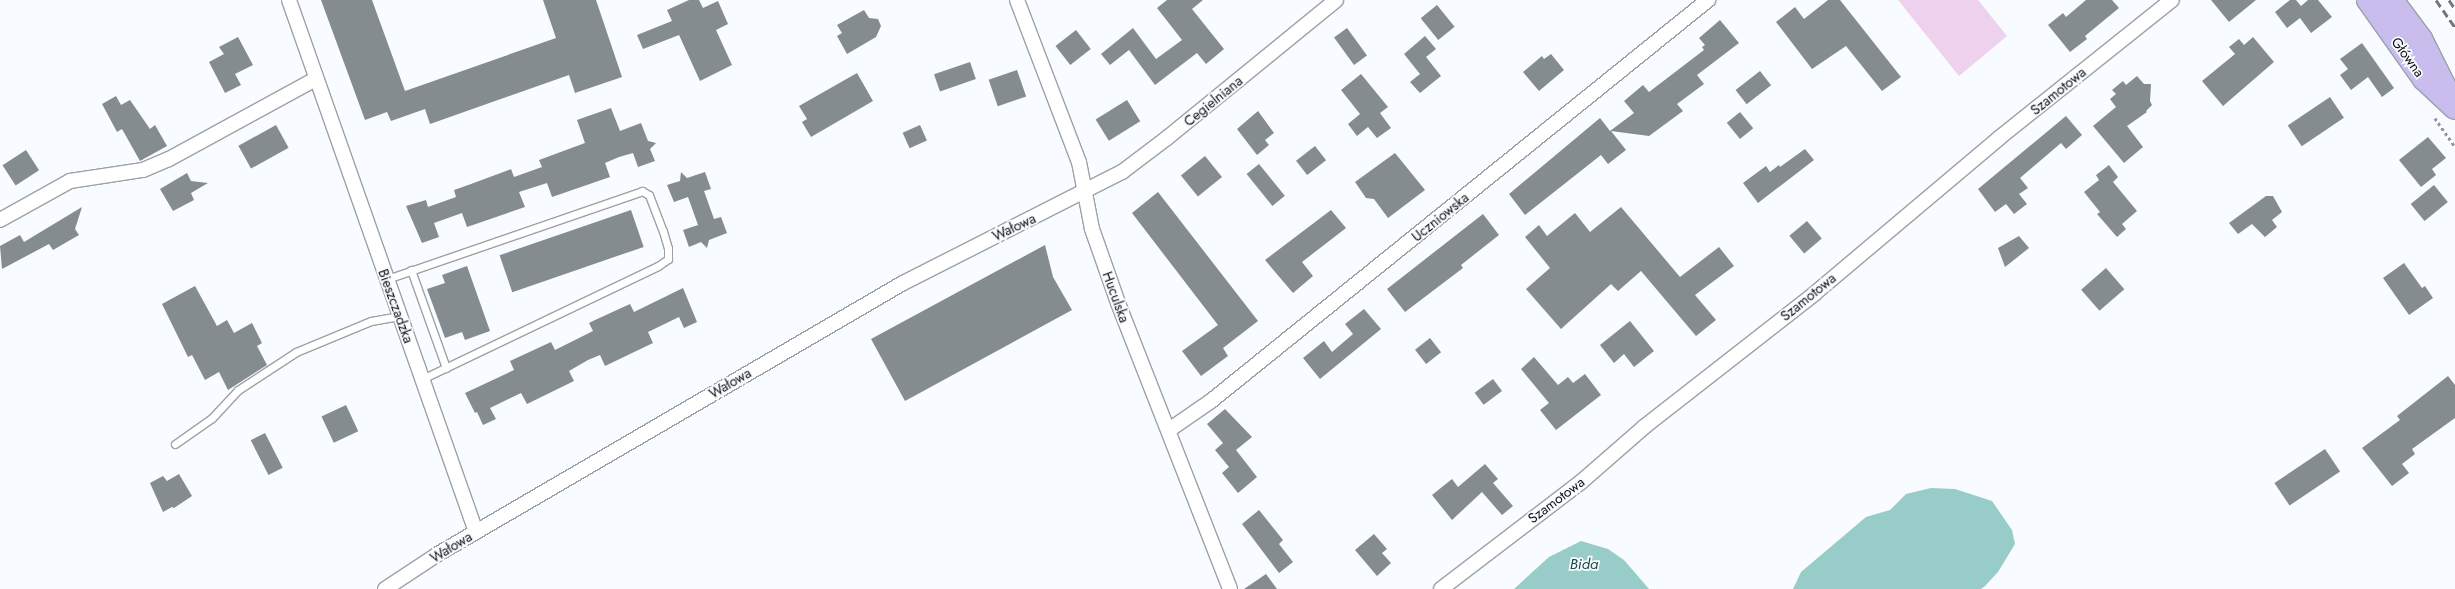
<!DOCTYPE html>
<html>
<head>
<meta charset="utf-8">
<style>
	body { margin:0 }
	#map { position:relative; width:2455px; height:589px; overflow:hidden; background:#f8fbff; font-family:Jost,sans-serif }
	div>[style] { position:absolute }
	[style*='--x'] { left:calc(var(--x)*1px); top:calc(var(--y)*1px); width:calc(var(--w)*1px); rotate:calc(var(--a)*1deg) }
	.green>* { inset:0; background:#eed1ec }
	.water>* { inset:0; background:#98ccc8 }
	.building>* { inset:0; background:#848c8f; transform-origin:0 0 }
	.path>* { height:2.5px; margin-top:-1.25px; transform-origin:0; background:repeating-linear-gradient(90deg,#939699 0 3px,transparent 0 6px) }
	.roads { filter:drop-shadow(1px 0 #9da1a8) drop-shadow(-1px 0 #9da1a8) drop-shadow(0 1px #9da1a8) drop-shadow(0 -1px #9da1a8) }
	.service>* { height:7px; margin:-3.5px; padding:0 3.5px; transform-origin:3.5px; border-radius:3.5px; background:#fff }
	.minor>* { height:14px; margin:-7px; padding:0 7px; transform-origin:7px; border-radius:7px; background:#fff }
	.primary>* { height:22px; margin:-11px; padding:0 11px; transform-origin:11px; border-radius:11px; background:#c8bded }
	.rail>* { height:3px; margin-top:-1.5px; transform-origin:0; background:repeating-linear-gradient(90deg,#737578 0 8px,transparent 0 12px) }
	span { translate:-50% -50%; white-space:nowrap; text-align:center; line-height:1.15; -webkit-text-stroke:3.5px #f8fbff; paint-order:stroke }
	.street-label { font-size:14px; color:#101214 }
	.water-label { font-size:15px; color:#1b4a47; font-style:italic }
</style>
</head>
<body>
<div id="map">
	<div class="green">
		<div style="clip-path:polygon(1898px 0,1978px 0,2007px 36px,1959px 76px)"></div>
	</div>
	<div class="water">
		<div style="clip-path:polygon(1931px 488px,1955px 489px,1992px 501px,2012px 530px,2015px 544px,1998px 572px,1985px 586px,1981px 589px,1793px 589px,1801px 572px,1866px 517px,1890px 510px,1906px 494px)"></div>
		<div style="clip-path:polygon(1581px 541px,1608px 549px,1624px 560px,1649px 589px,1514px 589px,1549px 557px)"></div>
	</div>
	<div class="building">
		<div style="clip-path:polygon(321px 0,372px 0,405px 91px,556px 38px,543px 0,596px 0,622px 77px,575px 93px,569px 75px,430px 124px,425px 109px,391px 121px,387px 112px,365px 120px)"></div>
		<div style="clip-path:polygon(689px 0,699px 0,703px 8px,718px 1px,728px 24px,716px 30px,732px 65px,700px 81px,679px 35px,643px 49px,637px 35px,672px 21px,667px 10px)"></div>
		<div style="clip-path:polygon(1167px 0,1203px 0,1192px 9px,1224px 49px,1206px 64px,1197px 53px,1155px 85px,1129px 50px,1110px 65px,1101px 54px,1133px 28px,1156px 59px,1182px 40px,1157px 8px)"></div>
		<div style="clip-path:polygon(1828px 0,1840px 0,1901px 77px,1882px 91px,1846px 46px,1812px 69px,1776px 22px,1795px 7px,1804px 19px)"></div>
		<div style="clip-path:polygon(2086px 0,2112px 0,2119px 8px,2085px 36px,2087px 39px,2070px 52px,2048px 25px,2063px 13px,2066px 17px)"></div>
		<div style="clip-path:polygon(2211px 0,2256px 0,2229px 22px)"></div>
		<div style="clip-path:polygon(2290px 0,2296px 0,2301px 6px,2308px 0,2318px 0,2332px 17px,2311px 33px,2300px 18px,2287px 28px,2275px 12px)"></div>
		<div style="left:1437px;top:5px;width:28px;height:21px;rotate:51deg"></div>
		<div style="clip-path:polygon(864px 10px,869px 18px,878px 19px,881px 26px,876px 37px,847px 54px,837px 36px,842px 33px,837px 25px)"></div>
		<div style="clip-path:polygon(1720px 20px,1739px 43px,1697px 75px,1704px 84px,1677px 104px,1683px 111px,1649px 136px,1611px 131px,1626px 150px,1608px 164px,1601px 155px,1525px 215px,1509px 194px,1600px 118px,1610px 131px,1634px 113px,1624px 101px,1643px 85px,1649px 92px,1704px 50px,1702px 47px,1705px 45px,1699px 38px)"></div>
		<div style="left:1347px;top:28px;width:34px;height:16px;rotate:54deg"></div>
		<div style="left:1076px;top:30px;width:24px;height:26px;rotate:52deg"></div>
		<div style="clip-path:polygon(1425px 36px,1436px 49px,1426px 57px,1441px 76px,1420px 93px,1410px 82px,1420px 74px,1404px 54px)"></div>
		<div style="clip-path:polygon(238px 37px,253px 65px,235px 74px,241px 85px,225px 93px,209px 62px,224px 54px,219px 47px)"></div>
		<div style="clip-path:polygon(2253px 37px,2274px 62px,2223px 106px,2202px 81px,2235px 54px,2229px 47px,2239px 39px,2244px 45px)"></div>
		<div style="clip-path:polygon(2362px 43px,2394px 88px,2382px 97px,2368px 77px,2351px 90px,2340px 75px,2348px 69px,2340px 59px)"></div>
		<div style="clip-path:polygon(1551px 54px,1564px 70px,1539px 91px,1523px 72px,1542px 56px,1544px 59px)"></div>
		<div style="left:970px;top:62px;width:18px;height:38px;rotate:71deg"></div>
		<div style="left:1017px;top:70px;width:28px;height:30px;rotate:71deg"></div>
		<div style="left:1760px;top:71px;width:18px;height:31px;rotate:52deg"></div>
		<div style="clip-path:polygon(857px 73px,873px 101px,811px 137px,802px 122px,807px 119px,799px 106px)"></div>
		<div style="clip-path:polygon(1361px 74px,1388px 107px,1380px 113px,1391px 128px,1377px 138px,1368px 127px,1357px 136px,1348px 124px,1360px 114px,1341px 90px)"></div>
		<div style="clip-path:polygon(2137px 76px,2144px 84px,2151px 84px,2150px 101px,2152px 105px,2146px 111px,2147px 112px,2127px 126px,2143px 147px,2124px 163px,2093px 126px,2116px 107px,2110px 99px,2116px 94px,2112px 90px,2123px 81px,2126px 85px)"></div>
		<div style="clip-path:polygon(116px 96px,121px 105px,130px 100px,150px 129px,155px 125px,167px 146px,140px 161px,122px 129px,117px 132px,102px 104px)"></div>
		<div style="left:2330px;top:97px;width:25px;height:51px;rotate:56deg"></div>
		<div style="left:1127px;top:100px;width:25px;height:37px;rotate:58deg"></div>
		<div style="clip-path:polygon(611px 108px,620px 131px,641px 123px,648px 141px,656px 143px,650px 149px,655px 161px,638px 167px,633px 153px,619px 157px,605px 163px,610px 177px,552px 197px,547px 183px,519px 192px,525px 207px,467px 227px,462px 213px,434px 223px,439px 237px,422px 243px,406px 206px,426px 200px,428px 207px,456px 197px,454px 190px,471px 184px,511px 169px,514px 177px,542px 167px,539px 160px,585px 143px,577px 120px)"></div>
		<div style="clip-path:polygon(1258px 111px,1274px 133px,1265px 140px,1269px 145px,1257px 155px,1237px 129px)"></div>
		<div style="left:1740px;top:112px;width:21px;height:17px;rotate:51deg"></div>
		<div style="clip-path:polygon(2066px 116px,2082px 135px,2066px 149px,2061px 143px,2020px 178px,2028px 188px,2019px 194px,2027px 204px,2014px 214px,2006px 204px,1995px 212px,1978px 189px)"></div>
		<div style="left:276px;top:125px;width:26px;height:43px;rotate:61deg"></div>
		<div style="left:920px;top:125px;width:17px;height:19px;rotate:66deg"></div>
		<div style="clip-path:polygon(2428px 137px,2446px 158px,2432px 169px,2436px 175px,2421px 187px,2399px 160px)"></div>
		<div style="left:1315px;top:146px;width:18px;height:24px;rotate:52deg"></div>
		<div style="clip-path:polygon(1805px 149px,1814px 160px,1758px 203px,1743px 183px,1766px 166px,1770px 172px,1779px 165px,1780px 167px)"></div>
		<div style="left:26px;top:150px;width:24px;height:28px;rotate:57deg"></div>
		<div style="clip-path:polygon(1395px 153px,1425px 190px,1388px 218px,1374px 199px,1366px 198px,1355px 182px)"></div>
		<div style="left:1205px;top:156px;width:27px;height:31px;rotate:51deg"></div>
		<div style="left:1259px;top:164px;width:41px;height:16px;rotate:51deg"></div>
		<div style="clip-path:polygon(2109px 165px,2118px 177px,2113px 182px,2137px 211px,2122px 224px,2126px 229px,2117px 237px,2097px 214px,2100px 212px,2084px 192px,2099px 180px,2096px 175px)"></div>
		<div style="clip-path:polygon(681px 172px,687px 178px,705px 172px,711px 189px,704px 191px,714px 219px,721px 217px,727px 233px,709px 240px,707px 248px,701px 242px,689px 247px,683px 230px,698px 225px,688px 197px,674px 202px,667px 185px,680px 181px)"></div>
		<div style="clip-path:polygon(187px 173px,191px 181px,208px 183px,191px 193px,194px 200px,173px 211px,160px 189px)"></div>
		<div style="left:2434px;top:185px;width:22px;height:30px;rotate:51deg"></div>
		<div style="clip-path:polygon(1158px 192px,1258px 321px,1223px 348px,1228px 356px,1201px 376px,1182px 351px,1218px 325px,1132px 213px)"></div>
		<div style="clip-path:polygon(2266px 196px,2273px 196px,2282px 212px,2272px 220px,2277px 227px,2265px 237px,2252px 224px,2238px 234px,2229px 223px)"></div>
		<div style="clip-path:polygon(82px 207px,75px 229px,79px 235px,53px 250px,49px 244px,2px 269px,0 246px,20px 235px,24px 242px)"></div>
		<div style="clip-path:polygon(1621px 207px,1680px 277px,1719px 247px,1734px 266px,1695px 295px,1716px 320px,1696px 336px,1641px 271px,1618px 291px,1611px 284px,1561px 329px,1526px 289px,1550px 268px,1525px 237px,1539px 225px,1547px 236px,1575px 213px,1590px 232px)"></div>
		<div style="left:631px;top:210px;width:39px;height:139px;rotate:71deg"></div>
		<div style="clip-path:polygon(1331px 210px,1346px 228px,1302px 262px,1313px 276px,1293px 293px,1265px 260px)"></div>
		<div style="clip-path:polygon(1483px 214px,1499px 235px,1461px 265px,1463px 268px,1405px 312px,1387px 289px)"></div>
		<div style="left:1807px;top:221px;width:23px;height:23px;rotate:50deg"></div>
		<div style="clip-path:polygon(2019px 236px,2029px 248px,2005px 267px,1998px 248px)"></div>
		<div style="clip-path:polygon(1045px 245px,1053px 277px,1072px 310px,905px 401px,871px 339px)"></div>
		<div style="clip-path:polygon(2404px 263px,2422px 288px,2425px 286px,2433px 298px,2409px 315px,2383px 278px)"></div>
		<div style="clip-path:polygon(467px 266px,490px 331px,465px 340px,462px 332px,445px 338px,427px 289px,445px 283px,442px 275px)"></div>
		<div style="left:2106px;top:268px;width:28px;height:33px;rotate:49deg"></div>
		<div style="clip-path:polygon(195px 286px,217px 326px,227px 320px,234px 333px,252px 323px,262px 343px,257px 346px,267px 365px,228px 390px,219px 372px,205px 380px,192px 355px,188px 357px,162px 304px)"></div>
		<div style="clip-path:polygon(683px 288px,697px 322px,684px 328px,679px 317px,648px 332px,653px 343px,605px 366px,600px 355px,588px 360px,569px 371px,574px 381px,527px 404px,521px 393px,490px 408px,496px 419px,483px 425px,477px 412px,475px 413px,465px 393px,514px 370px,510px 361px,551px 342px,555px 350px,593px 331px,589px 323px,595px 320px,630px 304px,634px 312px)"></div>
		<div style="clip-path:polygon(1364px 309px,1381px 329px,1320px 379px,1303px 358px,1324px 341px,1332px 352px,1353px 334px,1345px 324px)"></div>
		<div style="clip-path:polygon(1630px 321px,1654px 351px,1634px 367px,1624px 354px,1614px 363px,1600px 345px)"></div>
		<div style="left:1430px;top:338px;width:18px;height:19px;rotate:52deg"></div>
		<div style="clip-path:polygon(1534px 357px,1558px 385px,1568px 377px,1573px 383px,1585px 374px,1601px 395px,1556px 430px,1540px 410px,1549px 403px,1521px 369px)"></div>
		<div style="clip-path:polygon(2448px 376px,2455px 385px,2455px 418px,2412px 449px,2415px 454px,2402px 464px,2409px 473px,2392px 486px,2362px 448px,2400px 420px,2397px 416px)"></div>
		<div style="left:1493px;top:379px;width:15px;height:23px;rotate:53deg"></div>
		<div style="left:346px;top:405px;width:29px;height:27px;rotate:65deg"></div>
		<div style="clip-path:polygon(1225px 409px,1252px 437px,1236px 450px,1257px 477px,1238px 493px,1222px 473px,1229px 467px,1215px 450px,1223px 443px,1207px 424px)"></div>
		<div style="left:265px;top:433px;width:39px;height:16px;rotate:63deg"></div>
		<div style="left:2325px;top:449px;width:27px;height:61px;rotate:56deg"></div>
		<div style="clip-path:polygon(1485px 464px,1498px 479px,1493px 483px,1513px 506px,1502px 515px,1482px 492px,1452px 520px,1432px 495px,1452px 479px,1458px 487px)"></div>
		<div style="clip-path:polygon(179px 474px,192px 496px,174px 508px,172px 507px,163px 512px,150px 483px,163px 476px,167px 481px)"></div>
		<div style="clip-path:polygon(1259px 510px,1283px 540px,1279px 544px,1293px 562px,1279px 573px,1242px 524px)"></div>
		<div style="clip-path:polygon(1374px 534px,1387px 549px,1382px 553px,1391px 563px,1377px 576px,1355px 550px)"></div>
		<div style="clip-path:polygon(1266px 574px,1277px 589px,1244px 589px)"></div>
	</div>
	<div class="path">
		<div style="--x:2435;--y:118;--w:35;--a:55"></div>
	</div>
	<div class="roads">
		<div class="service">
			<div style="--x:411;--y:270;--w:104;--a:70.3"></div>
			<div style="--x:387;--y:279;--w:270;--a:-19"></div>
			<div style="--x:642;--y:191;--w:8;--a:30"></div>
			<div style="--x:649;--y:195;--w:39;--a:69"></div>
			<div style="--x:663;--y:231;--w:18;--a:74"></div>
			<div style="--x:668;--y:248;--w:11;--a:90"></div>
			<div style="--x:668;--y:259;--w:12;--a:145"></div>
			<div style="--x:658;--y:266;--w:262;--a:154.4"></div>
			<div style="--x:175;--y:444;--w:45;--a:-35.1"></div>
			<div style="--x:212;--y:418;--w:38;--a:-47"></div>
			<div style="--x:238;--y:390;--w:69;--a:-33.2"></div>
			<div style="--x:296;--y:352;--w:81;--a:-22.5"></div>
			<div style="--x:371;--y:321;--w:29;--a:-10"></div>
		</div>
		<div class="minor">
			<div style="--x:289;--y:0;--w:564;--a:70.63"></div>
			<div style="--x:1017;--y:0;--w:173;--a:69.1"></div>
			<div style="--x:1079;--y:162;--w:68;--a:79"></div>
			<div style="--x:1092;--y:229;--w:78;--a:70.6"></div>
			<div style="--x:1118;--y:303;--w:307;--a:68.6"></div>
			<div style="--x:0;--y:220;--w:80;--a:-29.1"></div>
			<div style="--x:70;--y:181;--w:74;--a:-8.6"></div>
			<div style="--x:143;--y:170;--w:28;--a:-23"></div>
			<div style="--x:169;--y:159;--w:167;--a:-28.6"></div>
			<div style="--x:1169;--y:430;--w:51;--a:-34.6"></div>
			<div style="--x:1211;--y:401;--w:639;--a:-38.9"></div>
			<div style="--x:385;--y:589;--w:64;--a:-33.4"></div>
			<div style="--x:438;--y:554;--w:538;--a:-30.23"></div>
			<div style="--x:903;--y:283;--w:246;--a:-26.9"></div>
			<div style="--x:1122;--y:172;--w:56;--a:-37.1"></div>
			<div style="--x:1167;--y:138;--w:218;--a:-39.2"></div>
			<div style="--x:1441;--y:589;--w:176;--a:-37.4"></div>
			<div style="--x:1581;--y:482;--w:84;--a:-41.1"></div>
			<div style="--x:1644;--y:427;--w:216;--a:-38"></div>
			<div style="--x:1814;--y:294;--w:242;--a:-40.1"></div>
			<div style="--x:1999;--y:138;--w:221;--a:-38.6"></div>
		</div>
		<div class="primary">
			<div style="--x:2368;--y:0;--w:97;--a:54.7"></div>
			<div style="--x:2424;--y:79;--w:42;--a:43.1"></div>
			<div style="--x:2392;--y:0;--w:49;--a:53.4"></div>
			<div style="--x:2421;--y:39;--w:65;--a:63.4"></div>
		</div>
	</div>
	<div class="rail">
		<div style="--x:2436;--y:0;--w:33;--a:55"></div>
		<div style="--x:2449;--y:0;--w:11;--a:56"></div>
	</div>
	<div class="street-label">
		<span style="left:2408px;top:57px;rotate:54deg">Główna</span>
		<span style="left:2058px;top:91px;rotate:-39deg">Szamotowa</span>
		<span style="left:1213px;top:101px;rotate:-39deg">Cegielniana</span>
		<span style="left:1440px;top:217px;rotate:-39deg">Uczniowska</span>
		<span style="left:1014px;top:227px;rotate:-25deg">Wałowa</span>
		<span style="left:1116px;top:297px;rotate:70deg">Huculska</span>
		<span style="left:1808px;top:297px;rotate:-39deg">Szamotowa</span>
		<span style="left:396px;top:306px;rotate:70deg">Bieszczadzka</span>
		<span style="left:730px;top:383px;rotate:-30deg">Wałowa</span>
		<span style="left:1556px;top:500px;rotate:-37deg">Szamotowa</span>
		<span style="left:451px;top:547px;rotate:-31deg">Wałowa</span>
	</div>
	<div class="water-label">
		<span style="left:1584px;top:565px">Bida</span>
	</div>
</div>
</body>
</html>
